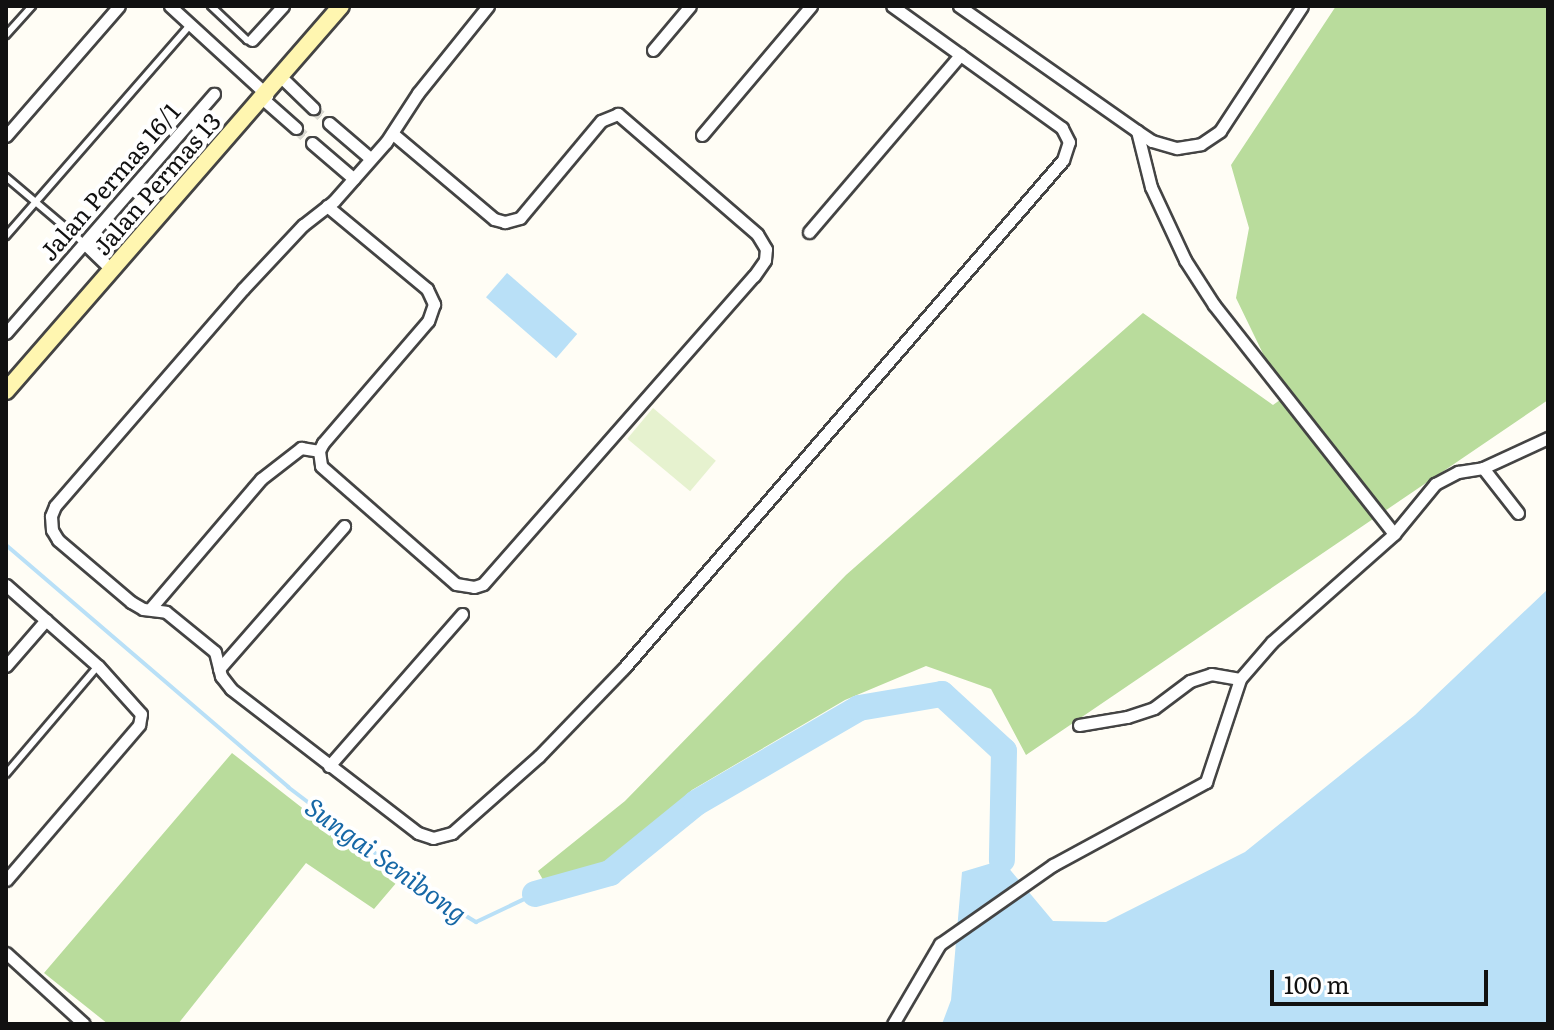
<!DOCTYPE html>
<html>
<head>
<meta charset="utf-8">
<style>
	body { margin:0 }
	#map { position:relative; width:1554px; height:1030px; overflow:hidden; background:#fffdf5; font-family:Literata,serif }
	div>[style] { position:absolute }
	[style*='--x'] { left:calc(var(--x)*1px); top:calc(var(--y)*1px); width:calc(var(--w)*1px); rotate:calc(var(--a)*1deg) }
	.forest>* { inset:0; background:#b9dc9c }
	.pitch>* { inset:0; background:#e6f2cf; transform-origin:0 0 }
	.water>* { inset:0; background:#b9e0f7; transform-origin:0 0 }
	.stream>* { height:4px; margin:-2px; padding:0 2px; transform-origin:2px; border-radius:2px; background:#b9e0f7 }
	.river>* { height:26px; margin:-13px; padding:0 13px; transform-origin:13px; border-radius:13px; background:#b9e0f7 }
	.minor-tunnel>* { height:11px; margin-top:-5.5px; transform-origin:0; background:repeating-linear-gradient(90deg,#dbdad3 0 11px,transparent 0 16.5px) }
	.roads { filter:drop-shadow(2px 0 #444) drop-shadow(-2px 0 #444) drop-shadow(0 2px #444) drop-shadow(0 -2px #444) }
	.service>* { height:6px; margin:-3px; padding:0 3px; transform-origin:3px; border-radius:3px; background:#fff }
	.minor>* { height:11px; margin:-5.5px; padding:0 5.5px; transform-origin:5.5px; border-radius:5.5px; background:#fff }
	.secondary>* { height:16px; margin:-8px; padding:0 8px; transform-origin:8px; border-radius:8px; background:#fff6b0 }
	span { translate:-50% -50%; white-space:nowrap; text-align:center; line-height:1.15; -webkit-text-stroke:8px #fff; paint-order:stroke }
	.street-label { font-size:24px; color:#111 }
	.water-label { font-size:26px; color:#1768a6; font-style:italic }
	.frame { position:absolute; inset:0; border:8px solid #111; pointer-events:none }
	.scale { position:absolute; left:1270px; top:970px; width:218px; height:36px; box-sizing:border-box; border:4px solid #111; border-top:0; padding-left:10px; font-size:24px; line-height:28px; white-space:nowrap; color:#111; -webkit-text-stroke:6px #fff; paint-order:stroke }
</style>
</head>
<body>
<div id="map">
	<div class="forest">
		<div style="clip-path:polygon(1336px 6px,1548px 6px,1548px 400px,1026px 755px,991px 689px,926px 666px,845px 700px,692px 790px,605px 866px,546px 885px,538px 871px,625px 801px,846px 575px,1143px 313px,1273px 405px,1284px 397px,1236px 298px,1249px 228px,1231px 165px)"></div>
		<div style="clip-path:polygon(232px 753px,397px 882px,374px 909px,306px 863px,178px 1024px,108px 1024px,44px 973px)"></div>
	</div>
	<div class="pitch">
		<div style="left:653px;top:408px;width:82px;height:40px;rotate:40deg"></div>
	</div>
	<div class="water">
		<div style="left:507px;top:273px;width:93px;height:32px;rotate:41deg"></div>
		<div style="clip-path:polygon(1548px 589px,1548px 1024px,942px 1024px,951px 1000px,962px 872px,1002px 860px,1053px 921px,1106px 922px,1245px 852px,1415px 715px)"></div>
	</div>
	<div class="stream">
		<div style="--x:6;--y:545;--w:372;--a:40.6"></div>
		<div style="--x:288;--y:787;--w:172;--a:37.2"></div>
		<div style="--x:425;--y:891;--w:60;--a:31.3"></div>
		<div style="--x:476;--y:922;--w:65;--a:-25.4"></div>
	</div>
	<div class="river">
		<div style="--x:535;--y:894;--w:78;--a:-15.6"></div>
		<div style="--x:610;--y:873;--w:111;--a:-39.1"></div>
		<div style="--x:696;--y:803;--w:189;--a:-30.2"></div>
		<div style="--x:859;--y:708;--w:84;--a:-9.6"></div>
		<div style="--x:942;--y:694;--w:84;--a:42.6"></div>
		<div style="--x:1004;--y:751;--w:109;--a:91.1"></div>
	</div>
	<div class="minor-tunnel">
		<div style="--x:313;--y:108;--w:22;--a:43"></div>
		<div style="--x:296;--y:128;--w:22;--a:43"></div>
	</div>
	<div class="roads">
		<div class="service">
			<div style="--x:211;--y:6;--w:50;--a:43.4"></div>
			<div style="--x:247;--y:40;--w:5;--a:0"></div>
			<div style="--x:6;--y:35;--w:39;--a:-48"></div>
			<div style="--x:6;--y:177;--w:104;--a:40.3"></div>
			<div style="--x:6;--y:236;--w:280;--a:-48.9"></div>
			<div style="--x:6;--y:774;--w:142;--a:-49.6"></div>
		</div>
		<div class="minor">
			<div style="--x:170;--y:6;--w:132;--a:42.5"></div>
			<div style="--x:488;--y:6;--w:112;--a:128.8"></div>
			<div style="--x:418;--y:93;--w:59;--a:123.1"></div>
			<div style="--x:386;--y:142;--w:79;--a:131.4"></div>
			<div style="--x:334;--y:201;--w:39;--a:142"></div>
			<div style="--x:303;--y:225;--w:88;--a:133.2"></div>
			<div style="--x:243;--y:289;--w:287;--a:130.9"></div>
			<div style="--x:55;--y:506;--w:11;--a:112"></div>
			<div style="--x:51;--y:516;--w:14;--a:86"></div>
			<div style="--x:52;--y:530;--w:12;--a:59"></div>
			<div style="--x:58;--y:540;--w:96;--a:40.3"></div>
			<div style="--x:131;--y:602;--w:14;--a:30"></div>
			<div style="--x:143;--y:609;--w:23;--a:7"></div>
			<div style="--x:166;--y:612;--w:63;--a:39.2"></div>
			<div style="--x:215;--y:652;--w:25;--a:76"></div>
			<div style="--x:221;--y:676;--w:16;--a:52"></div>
			<div style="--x:231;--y:689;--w:236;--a:37.6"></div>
			<div style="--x:418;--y:833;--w:16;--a:18"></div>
			<div style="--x:433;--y:838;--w:20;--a:-15"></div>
			<div style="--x:452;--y:833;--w:116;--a:-41.5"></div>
			<div style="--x:539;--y:756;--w:122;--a:-46"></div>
			<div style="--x:624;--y:668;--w:671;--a:-49.17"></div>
			<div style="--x:1063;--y:160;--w:19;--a:-72"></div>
			<div style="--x:1069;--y:142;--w:16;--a:-117"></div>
			<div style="--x:1062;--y:128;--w:209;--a:-144.3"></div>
			<div style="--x:959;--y:6;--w:218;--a:35.1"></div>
			<div style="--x:1137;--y:131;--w:18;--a:34"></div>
			<div style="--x:1152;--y:141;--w:26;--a:16"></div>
			<div style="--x:1177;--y:148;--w:24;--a:-9"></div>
			<div style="--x:1201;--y:144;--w:23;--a:-34"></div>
			<div style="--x:1220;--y:131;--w:149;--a:-56.7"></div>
			<div style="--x:252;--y:40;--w:46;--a:-47.6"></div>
			<div style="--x:653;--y:50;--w:57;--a:-49.9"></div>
			<div style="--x:281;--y:77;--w:45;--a:44.1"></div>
			<div style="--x:263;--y:99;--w:44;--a:41.3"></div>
			<div style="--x:329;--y:123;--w:55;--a:40.6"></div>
			<div style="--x:1137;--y:131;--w:58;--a:76"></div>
			<div style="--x:1151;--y:187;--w:81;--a:65"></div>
			<div style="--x:1185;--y:260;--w:54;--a:57.2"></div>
			<div style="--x:1214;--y:305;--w:291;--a:51.8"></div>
			<div style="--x:702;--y:135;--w:169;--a:-49.8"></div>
			<div style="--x:6;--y:136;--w:172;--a:-49"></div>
			<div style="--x:312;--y:143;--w:55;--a:40.6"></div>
			<div style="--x:327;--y:206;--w:130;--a:39.7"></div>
			<div style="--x:427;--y:289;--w:17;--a:65"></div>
			<div style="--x:434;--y:304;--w:18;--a:109"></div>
			<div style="--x:428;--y:321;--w:161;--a:130.7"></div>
			<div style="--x:323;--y:443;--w:9;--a:117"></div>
			<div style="--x:319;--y:451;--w:15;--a:82"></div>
			<div style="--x:321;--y:466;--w:179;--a:41.2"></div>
			<div style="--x:456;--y:584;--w:18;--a:9"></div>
			<div style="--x:474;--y:587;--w:9;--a:-18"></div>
			<div style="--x:483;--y:584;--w:410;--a:-48.7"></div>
			<div style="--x:754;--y:276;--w:19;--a:-55"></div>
			<div style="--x:765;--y:260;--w:11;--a:-85"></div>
			<div style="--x:766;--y:249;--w:17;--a:-121"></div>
			<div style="--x:757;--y:234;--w:184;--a:-139.2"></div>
			<div style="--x:618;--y:114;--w:18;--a:158"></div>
			<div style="--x:601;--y:121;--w:126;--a:129.9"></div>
			<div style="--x:520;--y:218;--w:16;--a:165"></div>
			<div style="--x:505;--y:222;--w:11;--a:-165"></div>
			<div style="--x:494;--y:219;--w:133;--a:-139.9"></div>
			<div style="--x:809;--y:232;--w:233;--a:-49.5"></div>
			<div style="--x:85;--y:244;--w:37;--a:44"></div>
			<div style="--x:6;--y:333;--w:317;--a:-49"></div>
			<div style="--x:1483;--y:468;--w:72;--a:-24.8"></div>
			<div style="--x:6;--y:585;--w:123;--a:41.4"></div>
			<div style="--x:98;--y:666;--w:64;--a:48.1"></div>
			<div style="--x:141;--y:714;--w:11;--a:100"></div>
			<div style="--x:139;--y:725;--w:204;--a:130.6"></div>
			<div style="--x:150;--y:609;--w:171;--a:-49.5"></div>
			<div style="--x:261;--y:479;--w:51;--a:-37.8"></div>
			<div style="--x:301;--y:448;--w:18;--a:9"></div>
			<div style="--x:6;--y:666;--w:61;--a:-49"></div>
			<div style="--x:219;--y:669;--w:190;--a:-48.8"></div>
			<div style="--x:1079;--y:725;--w:49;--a:-9.5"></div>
			<div style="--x:1127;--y:717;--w:28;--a:-18"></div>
			<div style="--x:1154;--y:708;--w:45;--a:-36.9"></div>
			<div style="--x:1190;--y:681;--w:22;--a:-18"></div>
			<div style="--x:1211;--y:674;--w:29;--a:10"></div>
			<div style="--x:329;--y:766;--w:202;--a:-48.8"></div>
			<div style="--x:6;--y:953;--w:105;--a:42.3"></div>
			<div style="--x:893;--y:1024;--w:93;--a:-59.6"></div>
			<div style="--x:940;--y:944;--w:138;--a:-35"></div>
			<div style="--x:1053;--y:865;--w:174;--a:-28.5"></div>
			<div style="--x:1206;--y:782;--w:108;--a:-71.7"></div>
			<div style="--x:1240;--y:679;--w:49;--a:-49.1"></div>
			<div style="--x:1272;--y:642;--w:163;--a:-41.5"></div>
			<div style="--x:1394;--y:534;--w:65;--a:-50.6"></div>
			<div style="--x:1435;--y:484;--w:26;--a:-28"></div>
			<div style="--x:1458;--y:472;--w:25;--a:-9"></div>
			<div style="--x:1483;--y:468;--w:57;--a:52.1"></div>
		</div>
		<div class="secondary">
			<div style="--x:6;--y:391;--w:510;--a:-48.97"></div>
		</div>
	</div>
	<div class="street-label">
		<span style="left:109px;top:181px;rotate:-49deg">Jalan Permas 16/1</span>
		<span style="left:156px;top:183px;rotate:-49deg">Jalan Permas 13</span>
	</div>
	<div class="water-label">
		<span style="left:387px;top:859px;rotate:36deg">Sungai Senibong</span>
	</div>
	<div class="frame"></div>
	<div class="scale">100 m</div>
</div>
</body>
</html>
